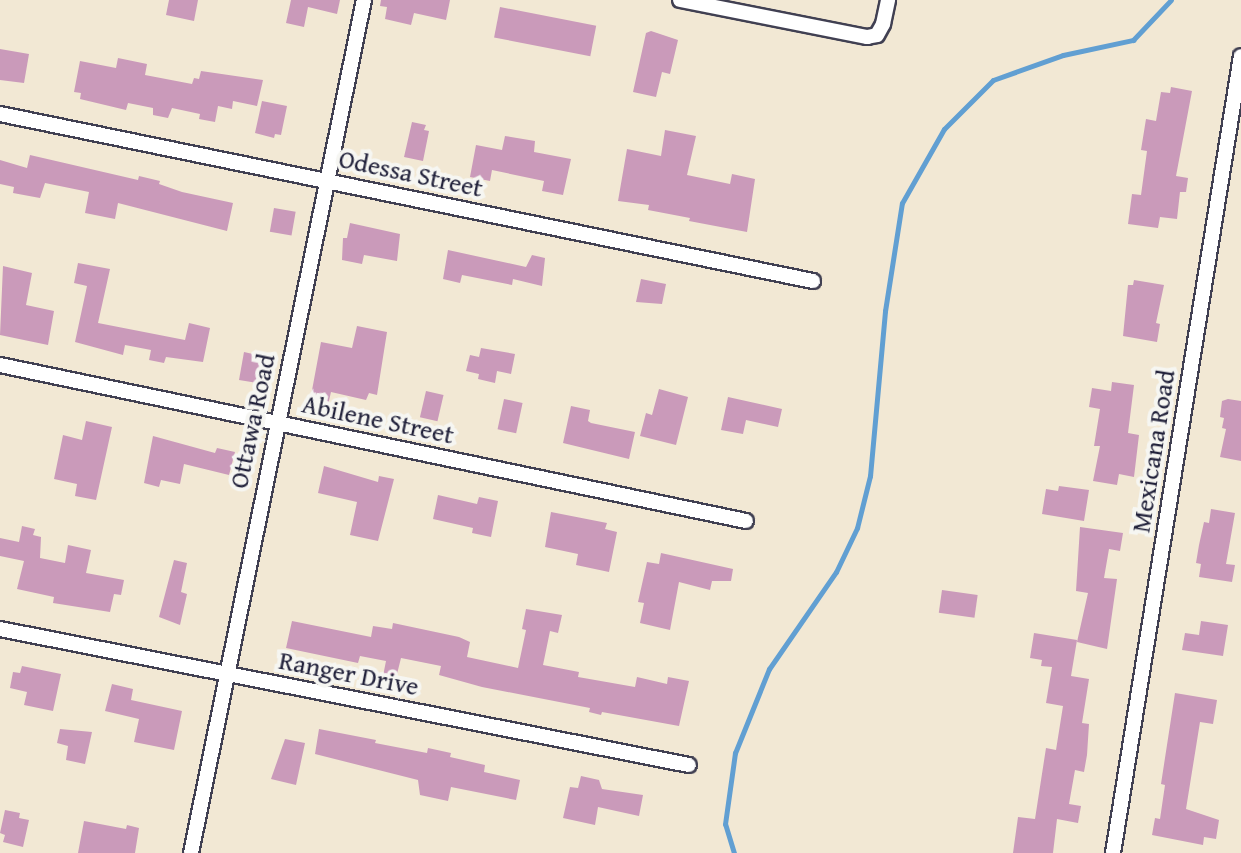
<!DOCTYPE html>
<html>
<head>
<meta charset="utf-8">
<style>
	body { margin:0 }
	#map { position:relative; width:1241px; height:853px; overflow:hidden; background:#f2e8d4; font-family:"Gentium Book Plus",serif }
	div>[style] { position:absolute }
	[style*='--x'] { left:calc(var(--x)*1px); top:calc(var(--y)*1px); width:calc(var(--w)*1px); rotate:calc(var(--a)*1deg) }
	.stream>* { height:5px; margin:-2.5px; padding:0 2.5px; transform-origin:2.5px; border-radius:2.5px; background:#619fd2 }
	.building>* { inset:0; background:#ca9aba; transform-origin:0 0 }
	.roads { filter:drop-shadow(2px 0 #414052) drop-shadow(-2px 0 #414052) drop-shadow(0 2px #414052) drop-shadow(0 -2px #414052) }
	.minor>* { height:14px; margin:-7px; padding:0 7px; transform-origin:7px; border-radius:7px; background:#fff }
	span { translate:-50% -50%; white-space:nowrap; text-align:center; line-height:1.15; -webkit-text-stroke:8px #f6f6f2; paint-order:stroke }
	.street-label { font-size:26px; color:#22223b }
</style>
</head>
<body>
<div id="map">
	<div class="stream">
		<div style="--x:734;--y:853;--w:30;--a:-107"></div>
		<div style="--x:725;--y:824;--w:72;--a:-82"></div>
		<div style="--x:735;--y:753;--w:91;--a:-68"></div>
		<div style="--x:769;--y:669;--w:118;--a:-55.4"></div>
		<div style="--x:836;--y:572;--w:49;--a:-64.5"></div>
		<div style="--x:857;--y:528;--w:54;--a:-76"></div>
		<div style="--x:870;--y:476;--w:166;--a:-84.8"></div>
		<div style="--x:885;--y:311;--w:109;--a:-81.1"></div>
		<div style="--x:902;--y:203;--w:85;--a:-60.4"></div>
		<div style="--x:944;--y:129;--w:69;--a:-45"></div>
		<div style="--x:993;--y:80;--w:74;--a:-19.7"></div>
		<div style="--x:1063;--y:55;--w:72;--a:-12.1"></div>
		<div style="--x:1133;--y:40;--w:55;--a:-46.5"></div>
	</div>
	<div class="building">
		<div style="clip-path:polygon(169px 0,198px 0,194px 21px,166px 15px)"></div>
		<div style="clip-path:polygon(291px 0,340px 0,337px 14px,308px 7px,304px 27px,286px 23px)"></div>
		<div style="clip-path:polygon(381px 0,450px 0,446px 20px,414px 13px,411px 25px,385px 19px,387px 7px,380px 6px)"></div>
		<div style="left:500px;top:7px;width:98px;height:31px;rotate:11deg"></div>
		<div style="clip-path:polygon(651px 31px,678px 40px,670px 74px,662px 72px,656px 97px,633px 92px,646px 33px)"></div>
		<div style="clip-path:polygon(0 49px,29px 54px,24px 83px,0 80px)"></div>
		<div style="clip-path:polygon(118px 58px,147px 64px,145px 75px,192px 84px,194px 78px,199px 79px,201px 71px,263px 80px,257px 106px,233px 101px,232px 109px,218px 106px,215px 122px,199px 119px,200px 114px,172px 108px,168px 118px,153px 115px,153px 108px,128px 103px,126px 110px,80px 99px,81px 93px,74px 92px,80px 61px,116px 68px)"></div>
		<div style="clip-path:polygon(1171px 87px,1192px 91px,1176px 176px,1188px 178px,1186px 192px,1180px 192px,1177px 219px,1160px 217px,1158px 228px,1128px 224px,1132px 194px,1141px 195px,1147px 151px,1141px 150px,1146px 119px,1156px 121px,1161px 92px,1170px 93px)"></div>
		<div style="clip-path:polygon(262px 101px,287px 106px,281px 135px,275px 134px,274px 138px,255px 133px)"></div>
		<div style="clip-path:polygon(412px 122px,426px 125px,424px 130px,429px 131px,423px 161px,404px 157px)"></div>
		<div style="clip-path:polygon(665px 130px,696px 136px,687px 175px,730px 184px,732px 174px,755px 179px,747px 232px,689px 221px,690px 218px,648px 210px,649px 205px,618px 201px,627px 149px,661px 156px)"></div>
		<div style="clip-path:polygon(505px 136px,535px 141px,534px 152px,571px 159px,563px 195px,542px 191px,544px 181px,492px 170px,490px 181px,470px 177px,476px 145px,502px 150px)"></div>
		<div style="clip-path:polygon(30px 155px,138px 180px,139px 176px,160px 181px,159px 184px,182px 192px,233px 203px,227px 231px,118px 203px,115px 219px,85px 213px,89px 192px,45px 183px,40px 198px,13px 193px,14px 187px,0 184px,0 160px,27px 168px)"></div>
		<div style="left:274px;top:208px;width:22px;height:24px;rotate:10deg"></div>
		<div style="clip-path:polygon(350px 223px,400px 234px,397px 261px,364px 255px,362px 264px,342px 260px,343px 238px,347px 238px)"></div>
		<div style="clip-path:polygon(448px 250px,526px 267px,532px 255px,545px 258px,542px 286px,513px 279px,512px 285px,462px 275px,460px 283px,443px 279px)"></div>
		<div style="clip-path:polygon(78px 263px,110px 269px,98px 323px,185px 340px,189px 323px,210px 328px,203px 362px,166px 357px,164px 363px,149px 360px,151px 350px,125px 345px,123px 355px,75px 342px,87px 286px,74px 283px)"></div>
		<div style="clip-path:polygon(3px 266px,32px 273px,26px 305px,54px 311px,48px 345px,0 335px)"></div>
		<div style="clip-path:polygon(641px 279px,666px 284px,662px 304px,636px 302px)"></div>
		<div style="clip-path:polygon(1134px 280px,1164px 285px,1156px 323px,1160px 324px,1157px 342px,1123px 336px,1128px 285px,1133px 285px)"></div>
		<div style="clip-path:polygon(357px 326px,387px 332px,377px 395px,369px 393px,366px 400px,331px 392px,328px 405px,310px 401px,321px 342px,352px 348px)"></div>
		<div style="clip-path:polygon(481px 348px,515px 354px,511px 374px,497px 371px,495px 383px,478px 379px,479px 374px,466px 371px,470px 355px,479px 357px)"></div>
		<div style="clip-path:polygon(244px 352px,266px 357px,258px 383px,239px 380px)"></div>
		<div style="clip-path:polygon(1112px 382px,1134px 385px,1128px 433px,1139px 435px,1134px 477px,1119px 474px,1117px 485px,1093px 481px,1100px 446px,1094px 446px,1100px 409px,1089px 407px,1092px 388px,1111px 391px)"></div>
		<div style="clip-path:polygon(659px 389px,688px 397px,676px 445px,640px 436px,646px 413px,652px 415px)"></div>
		<div style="left:426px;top:391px;width:18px;height:27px;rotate:13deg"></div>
		<div style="clip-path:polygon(728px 397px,782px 409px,778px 427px,746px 420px,743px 434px,721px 430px)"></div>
		<div style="left:504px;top:399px;width:19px;height:31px;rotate:12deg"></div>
		<div style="clip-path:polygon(1228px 399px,1241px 401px,1241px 461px,1220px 457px,1226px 429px,1222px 428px,1224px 418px,1220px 417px,1222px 401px)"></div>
		<div style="clip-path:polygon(571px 406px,590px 410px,588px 421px,591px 423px,635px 432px,629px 459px,563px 443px)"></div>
		<div style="clip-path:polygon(86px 421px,112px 427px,96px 500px,75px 496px,77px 484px,54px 479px,63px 435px,82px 440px)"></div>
		<div style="clip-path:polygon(153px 436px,215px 453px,217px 448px,235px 452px,229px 475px,184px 464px,180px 484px,161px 480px,159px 487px,144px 483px)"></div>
		<div style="clip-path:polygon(324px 466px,378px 482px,379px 476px,394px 479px,378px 541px,350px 535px,357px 502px,318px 493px)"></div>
		<div style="clip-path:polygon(1059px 486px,1089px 490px,1084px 521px,1042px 514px,1046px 489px,1058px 491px)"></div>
		<div style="clip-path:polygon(438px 495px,477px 504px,479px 497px,498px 501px,491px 537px,472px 533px,473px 528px,433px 519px)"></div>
		<div style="clip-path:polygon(1211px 509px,1235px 513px,1226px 564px,1235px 565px,1232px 582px,1199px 577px,1201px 564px,1196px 563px,1199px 545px,1204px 522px,1209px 523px)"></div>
		<div style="clip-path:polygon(551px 512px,607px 523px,605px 529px,617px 532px,609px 572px,576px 565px,578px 554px,545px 547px)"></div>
		<div style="clip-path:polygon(22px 526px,35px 529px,33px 535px,41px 537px,40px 558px,65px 563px,68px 545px,91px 550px,86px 573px,124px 580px,121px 595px,114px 594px,110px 612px,53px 603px,54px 597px,17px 589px,24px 561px,0 556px,0 538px,19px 542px)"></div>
		<div style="clip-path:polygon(1080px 527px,1123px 533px,1120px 551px,1109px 549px,1104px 578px,1117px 579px,1107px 649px,1077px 642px,1088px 593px,1076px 591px)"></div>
		<div style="clip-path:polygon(661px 553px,733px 569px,731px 581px,712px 581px,710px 590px,679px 582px,670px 630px,640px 623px,644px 603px,638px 602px,647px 562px,659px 564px)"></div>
		<div style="clip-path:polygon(174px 560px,187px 563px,181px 592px,187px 594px,180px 625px,159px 617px)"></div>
		<div style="left:942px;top:590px;width:36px;height:23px;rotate:8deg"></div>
		<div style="clip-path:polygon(526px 609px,562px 615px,558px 633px,550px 631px,543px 665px,579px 672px,578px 677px,635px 687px,637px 677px,667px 684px,668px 677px,689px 681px,679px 726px,602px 712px,601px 715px,589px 712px,590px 708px,482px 687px,439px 675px,441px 666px,401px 658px,396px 678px,383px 676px,386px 661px,360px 656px,358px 663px,286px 648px,292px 621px,371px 637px,373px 626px,392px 629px,393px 623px,459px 637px,470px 642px,467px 657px,518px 668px,526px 630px,522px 629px)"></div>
		<div style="clip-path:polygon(1201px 621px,1228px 625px,1223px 656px,1182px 650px,1185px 633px,1199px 635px)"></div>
		<div style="clip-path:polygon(1034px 633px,1077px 640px,1071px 676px,1089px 679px,1082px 723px,1089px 724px,1087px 755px,1084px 772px,1075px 770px,1069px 804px,1081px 806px,1078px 823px,1057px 819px,1053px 853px,1013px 853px,1018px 817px,1035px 819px,1046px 748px,1056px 750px,1063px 706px,1046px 703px,1052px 667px,1041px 666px,1042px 660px,1030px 658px)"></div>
		<div style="clip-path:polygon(22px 666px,61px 674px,53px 711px,24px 705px,27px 692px,10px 688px,13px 672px,20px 673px)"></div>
		<div style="clip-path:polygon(112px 684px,133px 689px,131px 700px,182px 711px,174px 750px,134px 742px,139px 719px,105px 711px)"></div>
		<div style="clip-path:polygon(1175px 693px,1217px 700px,1213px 724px,1200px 722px,1186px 809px,1219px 820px,1216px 839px,1204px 837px,1203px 845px,1152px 835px,1155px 818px,1160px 819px,1165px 785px,1161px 784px)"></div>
		<div style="clip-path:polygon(60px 729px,92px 732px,85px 764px,66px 760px,68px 746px,57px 743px)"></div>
		<div style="clip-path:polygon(319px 729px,376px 740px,375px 743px,427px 753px,428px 748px,451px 753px,450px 757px,485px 765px,484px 772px,520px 780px,516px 800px,451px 787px,448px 801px,420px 795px,418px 780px,315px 754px)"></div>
		<div style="clip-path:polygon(285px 739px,305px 743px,296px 785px,271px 779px)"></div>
		<div style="clip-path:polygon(581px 776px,599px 780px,602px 789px,643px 795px,639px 816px,598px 807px,595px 825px,563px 818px,570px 787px,578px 788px)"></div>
		<div style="clip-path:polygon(5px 810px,20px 813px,19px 818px,29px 820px,23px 847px,3px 842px,5px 835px,0 833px)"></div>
		<div style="clip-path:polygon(84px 821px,126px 829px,127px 825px,139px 828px,135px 853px,78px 853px)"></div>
	</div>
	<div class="roads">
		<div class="minor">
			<div style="--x:680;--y:0;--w:191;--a:11.2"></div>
			<div style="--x:867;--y:37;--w:10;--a:-11"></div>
			<div style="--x:877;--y:35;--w:13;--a:-61"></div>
			<div style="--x:883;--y:24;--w:25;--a:-78"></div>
			<div style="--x:0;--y:114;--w:830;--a:11.61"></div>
			<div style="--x:0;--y:365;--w:762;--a:11.81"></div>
			<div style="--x:0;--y:629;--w:702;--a:11.17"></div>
			<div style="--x:191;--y:853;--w:870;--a:-78.54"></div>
			<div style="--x:1113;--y:853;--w:807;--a:-80.88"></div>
		</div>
	</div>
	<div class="street-label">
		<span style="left:411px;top:173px;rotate:12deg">Odessa Street</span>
		<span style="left:378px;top:419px;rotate:12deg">Abilene Street</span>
		<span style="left:252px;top:421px;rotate:-78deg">Ottawa Road</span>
		<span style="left:1153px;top:451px;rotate:-81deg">Mexicana Road</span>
		<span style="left:349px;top:673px;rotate:11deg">Ranger Drive</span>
	</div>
</div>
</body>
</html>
